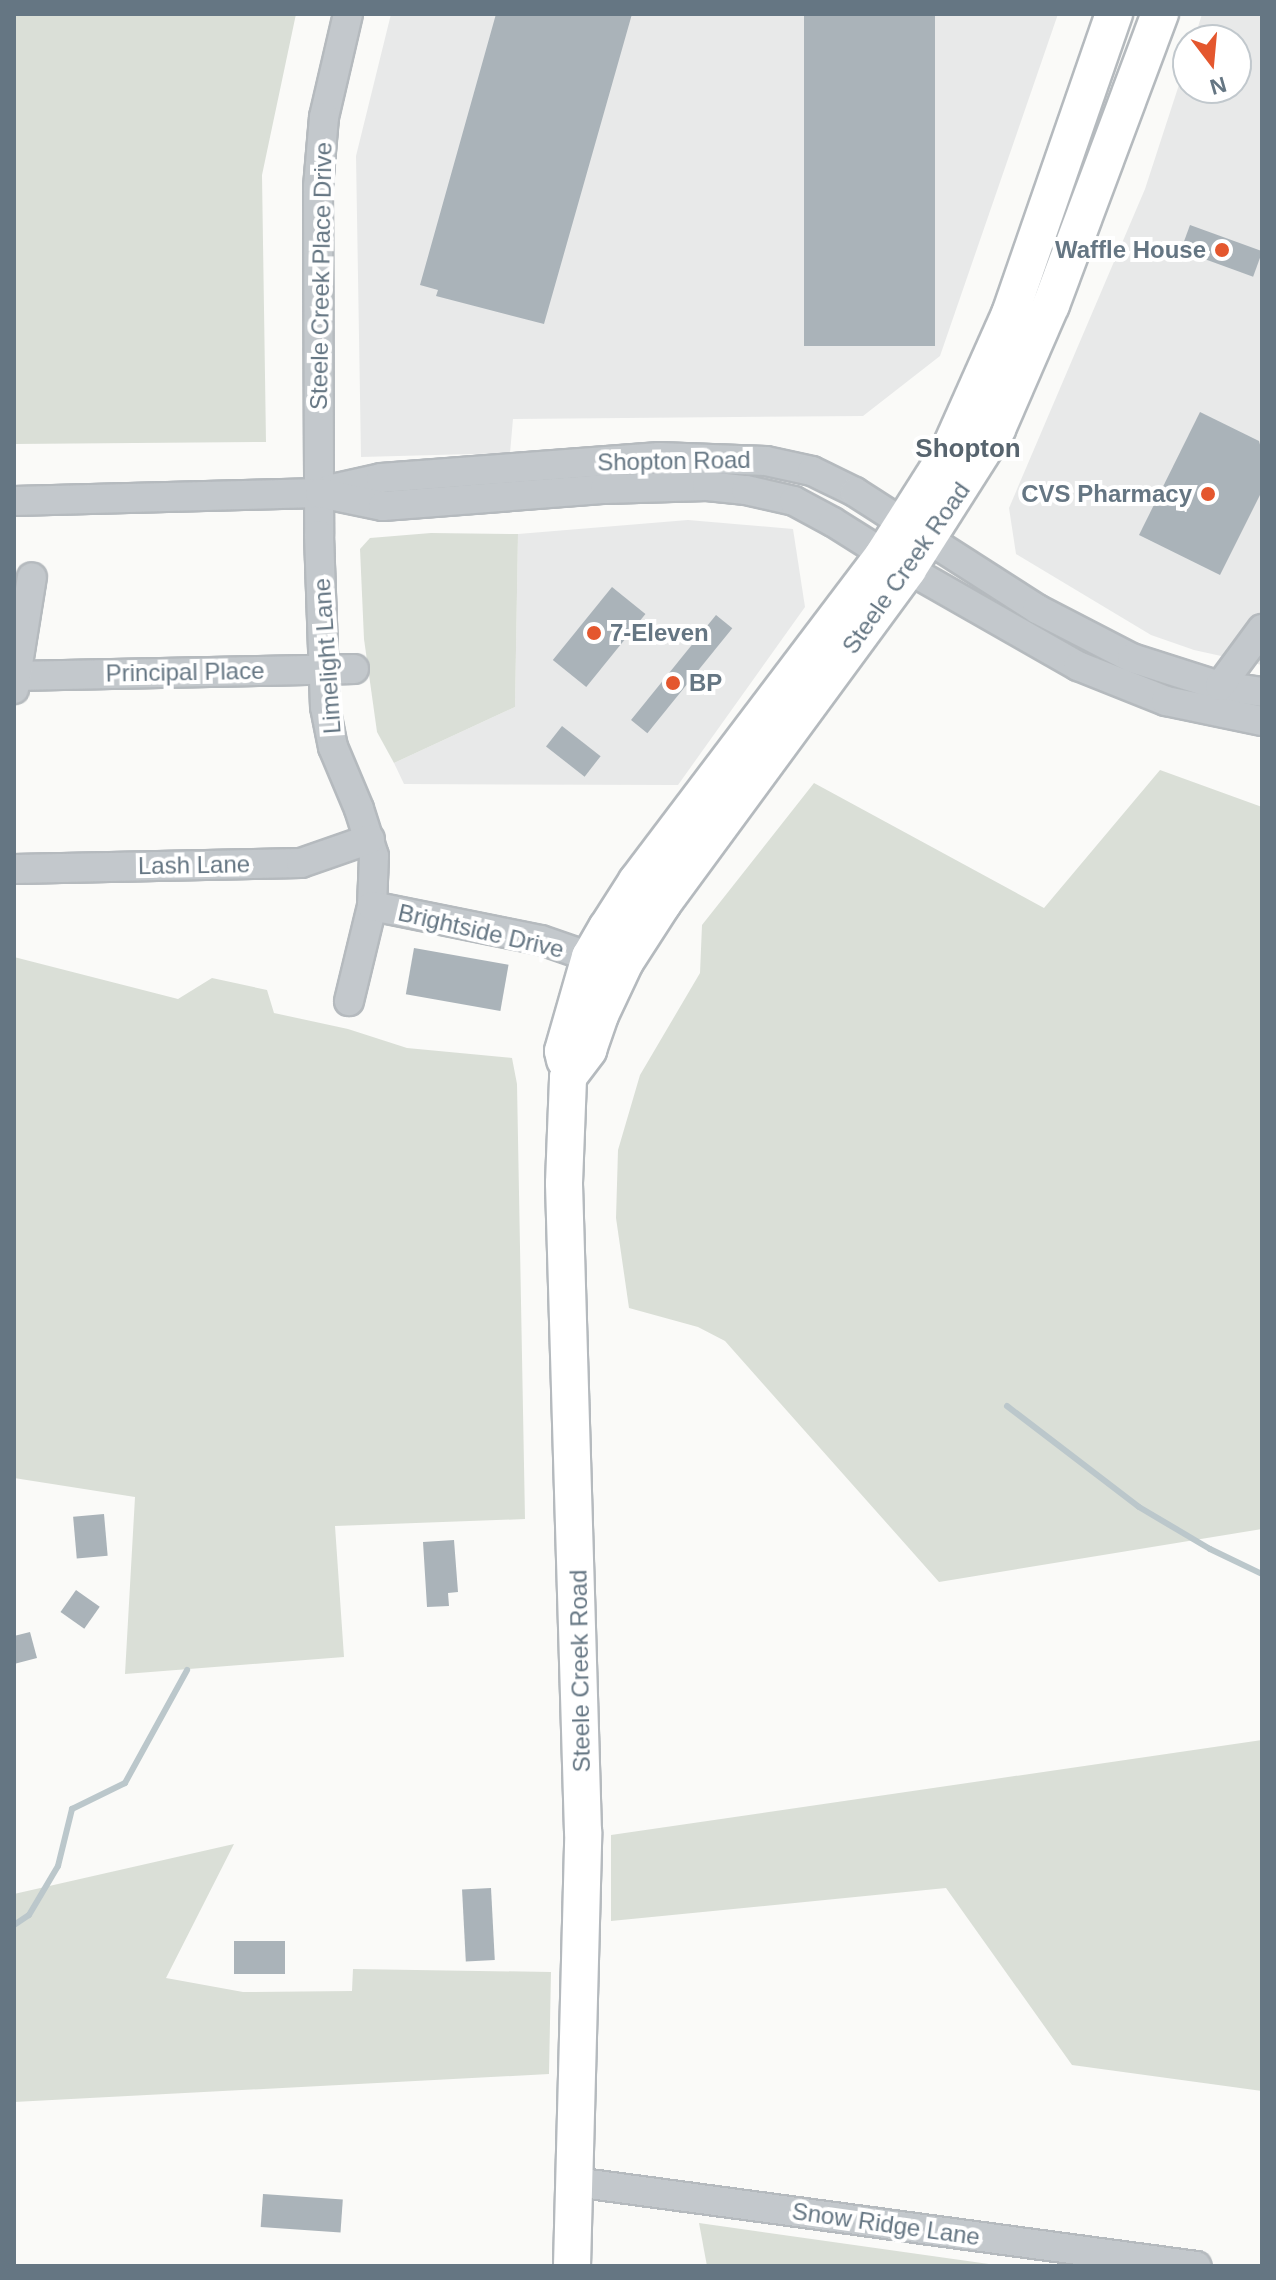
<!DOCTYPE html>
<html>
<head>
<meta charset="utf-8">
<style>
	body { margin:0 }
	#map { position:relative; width:1276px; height:2280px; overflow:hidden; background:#fafaf8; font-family:Arial,sans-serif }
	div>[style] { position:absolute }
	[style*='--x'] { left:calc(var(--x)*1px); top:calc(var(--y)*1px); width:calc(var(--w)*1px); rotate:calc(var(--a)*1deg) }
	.built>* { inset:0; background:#e8e9e9 }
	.green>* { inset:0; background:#dadfd7 }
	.stream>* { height:6px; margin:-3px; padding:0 3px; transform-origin:3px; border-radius:3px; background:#bbc7cb }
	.building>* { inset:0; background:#aab3b9; transform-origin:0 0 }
	.roads { filter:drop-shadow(2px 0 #b5babe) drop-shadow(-2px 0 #b5babe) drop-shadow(0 2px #b5babe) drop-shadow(0 -2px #b5babe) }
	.minor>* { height:28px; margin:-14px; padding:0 14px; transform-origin:14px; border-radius:14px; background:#c3c8cc }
	.major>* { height:36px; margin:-18px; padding:0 18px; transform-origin:18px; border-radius:18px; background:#fff }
	.dots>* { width:22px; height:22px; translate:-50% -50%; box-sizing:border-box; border:4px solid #fff; border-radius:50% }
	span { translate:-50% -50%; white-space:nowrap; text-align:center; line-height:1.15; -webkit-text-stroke:8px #fff; paint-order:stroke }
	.poi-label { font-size:24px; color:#657683; font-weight:700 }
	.right { translate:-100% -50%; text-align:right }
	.left { translate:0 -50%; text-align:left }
	.street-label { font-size:24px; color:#657683 }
	.neighbourhood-label { font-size:26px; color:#57646e; font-weight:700 }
	.frame { position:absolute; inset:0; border:16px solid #657683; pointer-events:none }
	.north { position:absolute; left:1172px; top:24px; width:80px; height:80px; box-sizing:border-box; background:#fff; border:2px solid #c1c8cd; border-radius:50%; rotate:164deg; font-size:22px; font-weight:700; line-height:32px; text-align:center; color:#657683 }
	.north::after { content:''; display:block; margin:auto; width:28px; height:36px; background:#e4572e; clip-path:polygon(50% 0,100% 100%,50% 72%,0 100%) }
</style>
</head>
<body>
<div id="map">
	<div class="built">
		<div style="clip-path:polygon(391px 14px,1058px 14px,940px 356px,863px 416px,513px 419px,510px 453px,361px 457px,356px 156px)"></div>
		<div style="clip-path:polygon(1202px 14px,1262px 14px,1262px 665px,1194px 650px,1151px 635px,1016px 554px,1009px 508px,1145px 189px,1188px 57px,1188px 88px,1236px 88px,1236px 40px,1194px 40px)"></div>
		<div style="clip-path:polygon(688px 520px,793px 529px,805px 607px,678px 785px,404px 784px,394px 763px,515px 707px,518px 534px)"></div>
	</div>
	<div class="green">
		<div style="clip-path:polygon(16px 14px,296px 14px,262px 175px,266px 442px,14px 444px)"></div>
		<div style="clip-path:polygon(431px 533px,518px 534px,515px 707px,394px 763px,377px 732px,364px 639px,360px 549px,370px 538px)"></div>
		<div style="clip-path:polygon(1160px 770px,1262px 807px,1262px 1529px,939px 1582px,725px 1341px,698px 1327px,629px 1308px,616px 1218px,618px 1150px,640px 1075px,700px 973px,702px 925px,814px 783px,1044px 908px)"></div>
		<div style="clip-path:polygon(14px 957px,178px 999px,212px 978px,267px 990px,274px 1013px,348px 1029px,407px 1048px,512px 1058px,517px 1084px,525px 1519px,335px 1526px,344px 1657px,125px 1674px,135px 1497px,14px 1478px)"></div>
		<div style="clip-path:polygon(1262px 1740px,1262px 2091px,1072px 2065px,946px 1888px,611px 1921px,611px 1835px)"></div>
		<div style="clip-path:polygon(234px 1844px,166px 1978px,243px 1992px,352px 1991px,353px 1969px,551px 1972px,549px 2074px,14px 2102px,14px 1894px)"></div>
		<div style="clip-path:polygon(699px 2223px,1003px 2266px,707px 2266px)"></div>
	</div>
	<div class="stream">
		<div style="--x:1007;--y:1406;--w:166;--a:37.4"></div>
		<div style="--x:1139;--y:1507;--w:82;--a:30.6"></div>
		<div style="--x:1210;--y:1549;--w:58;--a:25.7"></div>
		<div style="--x:14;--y:1925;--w:18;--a:-34"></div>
		<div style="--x:29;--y:1915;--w:57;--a:-59.4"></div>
		<div style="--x:58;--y:1866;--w:59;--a:-76.2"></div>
		<div style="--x:72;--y:1809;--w:59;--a:-26.1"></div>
		<div style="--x:125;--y:1783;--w:129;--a:-61.2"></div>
	</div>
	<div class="building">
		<div style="clip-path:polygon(496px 14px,632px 14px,544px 324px,436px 296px,438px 290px,420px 285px)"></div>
		<div style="left:804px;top:14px;width:131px;height:332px"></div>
		<div style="left:1190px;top:225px;width:77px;height:27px;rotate:20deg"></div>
		<div style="clip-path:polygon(1200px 412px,1259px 441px,1262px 452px,1262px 491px,1220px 575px,1139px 535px)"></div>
		<div style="left:612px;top:587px;width:43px;height:94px;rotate:39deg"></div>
		<div style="left:716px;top:615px;width:21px;height:135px;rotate:39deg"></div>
		<div style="left:562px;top:726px;width:49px;height:26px;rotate:38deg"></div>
		<div style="left:414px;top:948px;width:96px;height:47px;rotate:10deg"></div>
		<div style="left:104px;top:1514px;width:42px;height:31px;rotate:85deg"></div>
		<div style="clip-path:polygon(454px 1540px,458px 1592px,448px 1593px,449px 1606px,427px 1607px,423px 1542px)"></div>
		<div style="left:76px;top:1590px;width:29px;height:27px;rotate:35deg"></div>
		<div style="clip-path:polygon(30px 1632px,37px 1658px,14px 1664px,14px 1636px)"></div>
		<div style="left:491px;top:1888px;width:72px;height:29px;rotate:87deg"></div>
		<div style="left:234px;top:1941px;width:51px;height:33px"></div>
		<div style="left:263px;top:2194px;width:80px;height:33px;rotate:4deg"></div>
	</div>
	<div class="roads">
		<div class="minor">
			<div style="--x:348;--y:14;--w:106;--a:103.1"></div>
			<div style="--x:324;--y:117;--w:70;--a:94.9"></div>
			<div style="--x:318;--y:187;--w:348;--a:89.8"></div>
			<div style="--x:319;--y:535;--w:172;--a:88"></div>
			<div style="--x:325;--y:707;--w:41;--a:78.7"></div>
			<div style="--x:333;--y:747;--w:67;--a:67.2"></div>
			<div style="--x:359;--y:809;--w:49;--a:72.3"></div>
			<div style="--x:374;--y:856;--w:50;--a:92.3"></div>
			<div style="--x:372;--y:906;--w:98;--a:103.6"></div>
			<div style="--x:328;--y:490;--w:54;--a:-12.8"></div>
			<div style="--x:381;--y:478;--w:279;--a:-4.3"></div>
			<div style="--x:659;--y:457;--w:107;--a:2.1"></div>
			<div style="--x:766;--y:461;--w:47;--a:12.3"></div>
			<div style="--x:812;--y:471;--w:48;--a:26"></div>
			<div style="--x:855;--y:492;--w:216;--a:32.7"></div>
			<div style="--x:1037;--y:609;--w:107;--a:27.3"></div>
			<div style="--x:1132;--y:658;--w:92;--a:17.7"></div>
			<div style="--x:1220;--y:686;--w:42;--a:8.1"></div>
			<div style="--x:14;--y:501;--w:306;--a:-1.5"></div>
			<div style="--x:320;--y:493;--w:64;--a:11.7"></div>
			<div style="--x:383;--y:506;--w:223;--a:-4.4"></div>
			<div style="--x:605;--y:489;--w:102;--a:-1.7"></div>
			<div style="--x:707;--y:486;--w:39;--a:6"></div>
			<div style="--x:746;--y:490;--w:49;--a:12.9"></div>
			<div style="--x:794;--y:501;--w:44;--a:28.3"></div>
			<div style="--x:833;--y:522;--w:89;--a:32.1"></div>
			<div style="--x:908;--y:569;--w:196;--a:29.7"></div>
			<div style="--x:1078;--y:666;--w:95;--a:21.7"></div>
			<div style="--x:1166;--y:701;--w:98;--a:11.8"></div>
			<div style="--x:16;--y:676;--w:338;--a:-1.2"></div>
			<div style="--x:1220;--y:686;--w:71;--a:-53.6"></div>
			<div style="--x:14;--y:689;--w:113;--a:-80.9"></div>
			<div style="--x:14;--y:869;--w:287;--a:-1.2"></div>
			<div style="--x:301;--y:863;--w:73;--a:-19.2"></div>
			<div style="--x:372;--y:906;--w:172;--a:11.4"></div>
			<div style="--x:541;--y:940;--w:52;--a:19.1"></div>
			<div style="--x:575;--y:2182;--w:627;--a:7.7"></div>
		</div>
		<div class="major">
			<div style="--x:565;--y:1060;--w:9;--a:-103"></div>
			<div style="--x:563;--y:1051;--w:98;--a:-74"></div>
			<div style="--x:590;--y:957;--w:34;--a:-60"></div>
			<div style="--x:607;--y:928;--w:56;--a:-57.4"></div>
			<div style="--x:637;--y:881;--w:410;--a:-52.9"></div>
			<div style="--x:884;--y:554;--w:120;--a:-57.6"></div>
			<div style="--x:948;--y:453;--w:152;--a:-66"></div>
			<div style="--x:1010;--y:314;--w:318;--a:-70.9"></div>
			<div style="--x:572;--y:2266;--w:434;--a:-88.5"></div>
			<div style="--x:583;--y:1832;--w:649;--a:-91.68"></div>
			<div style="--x:564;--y:1183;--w:106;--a:-87.8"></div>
			<div style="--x:568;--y:1077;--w:34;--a:-53"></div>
			<div style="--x:588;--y:1050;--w:37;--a:-71"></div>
			<div style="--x:600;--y:1015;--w:59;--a:-64.7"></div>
			<div style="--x:625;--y:962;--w:70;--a:-57.2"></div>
			<div style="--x:663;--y:903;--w:414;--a:-53.7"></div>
			<div style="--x:908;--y:569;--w:166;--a:-57.6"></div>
			<div style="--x:997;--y:429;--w:135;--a:-66.5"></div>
			<div style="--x:1051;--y:305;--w:311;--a:-69.5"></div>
		</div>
	</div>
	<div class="dots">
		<div style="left:1222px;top:250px;background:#e4572e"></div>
		<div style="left:1208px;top:494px;background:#e4572e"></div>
		<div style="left:594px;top:633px;background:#e4572e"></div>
		<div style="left:673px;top:683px;background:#e4572e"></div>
	</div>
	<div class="poi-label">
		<span class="right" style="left:1206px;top:250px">Waffle House</span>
		<span class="right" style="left:1192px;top:494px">CVS Pharmacy</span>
		<span class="left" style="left:610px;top:633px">7-Eleven</span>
		<span class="left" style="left:689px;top:683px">BP</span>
	</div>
	<div class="street-label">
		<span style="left:321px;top:276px;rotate:-89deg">Steele Creek Place Drive</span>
		<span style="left:674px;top:461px;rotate:-1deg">Shopton Road</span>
		<span style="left:906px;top:568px;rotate:-55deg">Steele Creek Road</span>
		<span style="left:327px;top:656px;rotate:-94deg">Limelight Lane</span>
		<span style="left:185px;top:672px;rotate:-1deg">Principal Place</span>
		<span style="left:194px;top:865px;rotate:-1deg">Lash Lane</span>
		<span style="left:481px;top:931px;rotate:13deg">Brightside Drive</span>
		<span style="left:580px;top:1671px;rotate:-91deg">Steele Creek Road</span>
		<span style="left:886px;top:2224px;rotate:8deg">Snow Ridge Lane</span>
	</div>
	<div class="neighbourhood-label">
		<span style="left:968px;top:449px">Shopton</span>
	</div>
	<div class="frame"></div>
	<div class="north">N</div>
</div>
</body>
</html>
